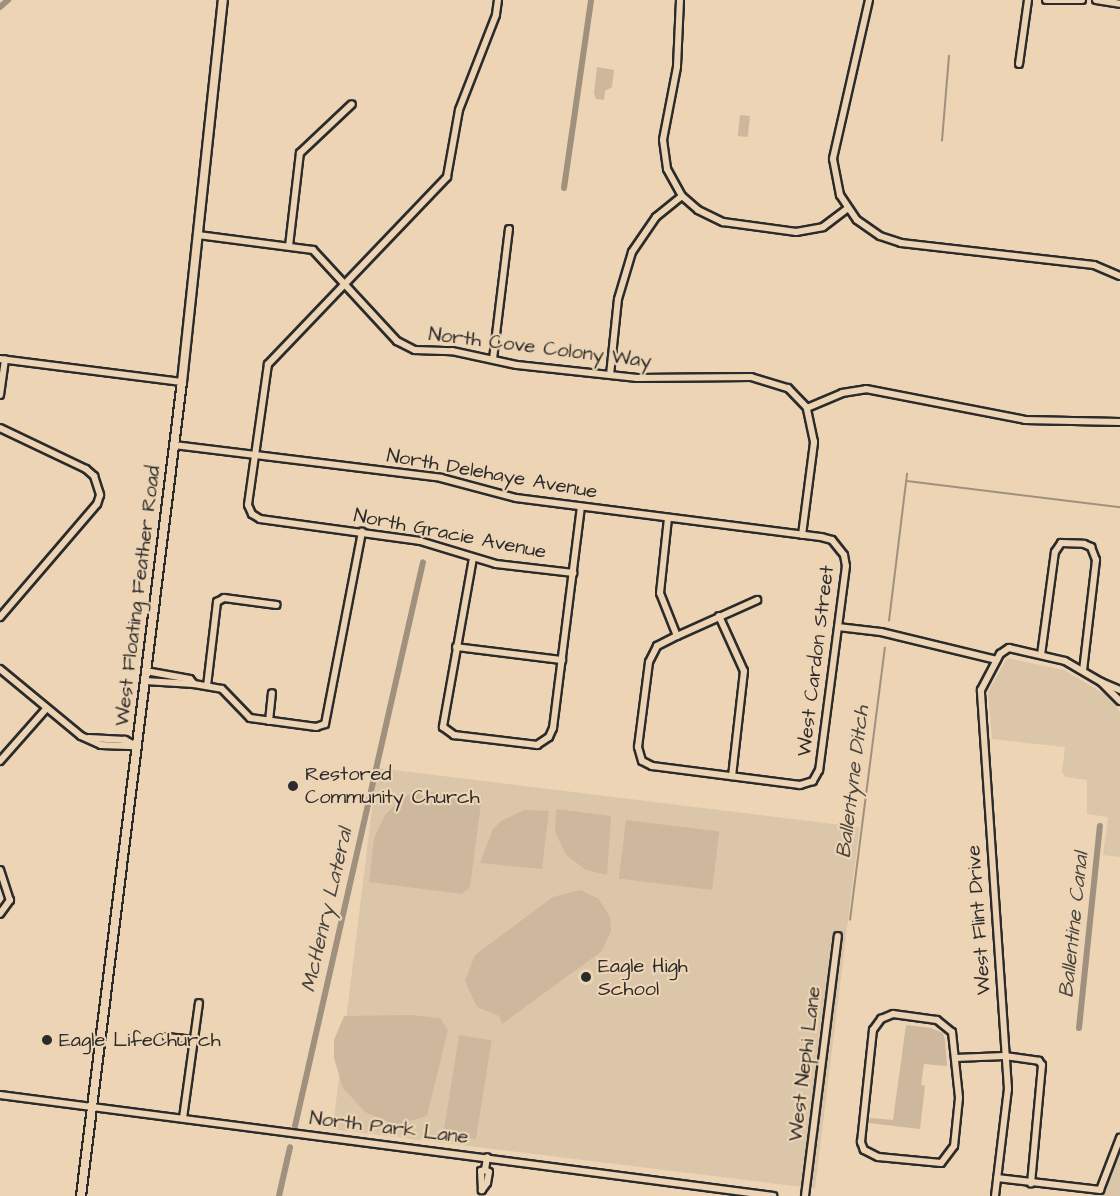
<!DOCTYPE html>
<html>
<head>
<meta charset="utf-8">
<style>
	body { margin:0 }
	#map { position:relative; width:1120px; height:1196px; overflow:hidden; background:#ecd4b4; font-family:"Architects Daughter",sans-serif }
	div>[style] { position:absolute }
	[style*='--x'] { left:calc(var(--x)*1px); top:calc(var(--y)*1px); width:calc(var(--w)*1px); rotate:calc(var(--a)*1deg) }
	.built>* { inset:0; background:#dcc6a9; transform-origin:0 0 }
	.green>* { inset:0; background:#cdb89e; transform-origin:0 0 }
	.stream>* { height:1.5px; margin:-0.75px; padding:0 0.75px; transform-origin:0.75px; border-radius:0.75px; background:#a0917e }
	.canal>* { height:6px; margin:-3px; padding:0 3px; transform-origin:3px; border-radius:3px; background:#a0917e }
	.roads { filter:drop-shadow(2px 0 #2b2b2b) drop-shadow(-2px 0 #2b2b2b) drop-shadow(0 2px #2b2b2b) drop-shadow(0 -2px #2b2b2b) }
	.minor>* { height:6px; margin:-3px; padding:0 3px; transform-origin:3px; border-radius:3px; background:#ecd4b4 }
	.major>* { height:8px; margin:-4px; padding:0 4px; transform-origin:4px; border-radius:4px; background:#ecd4b4 }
	.dots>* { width:16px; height:16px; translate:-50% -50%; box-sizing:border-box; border:3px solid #ecd4b4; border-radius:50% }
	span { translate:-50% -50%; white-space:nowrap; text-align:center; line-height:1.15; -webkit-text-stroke:4.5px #ecd4b4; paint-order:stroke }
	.street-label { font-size:20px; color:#2b2b2b }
	.poi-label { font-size:20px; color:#2b2b2b }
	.left { translate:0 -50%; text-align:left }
	.water-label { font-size:21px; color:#484440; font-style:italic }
</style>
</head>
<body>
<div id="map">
	<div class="built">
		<div style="clip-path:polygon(1007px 658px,1064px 670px,1113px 699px,1120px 713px,1120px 857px,1103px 855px,1108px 817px,1087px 814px,1087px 780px,1066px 777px,1062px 772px,1065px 747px,992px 739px,988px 692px)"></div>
		<div style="left:377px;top:768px;width:486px;height:364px;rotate:7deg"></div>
		<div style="clip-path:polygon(1120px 1149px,1120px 1196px,1099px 1196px)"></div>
	</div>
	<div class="green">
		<div style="clip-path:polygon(597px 67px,614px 70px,612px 87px,605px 91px,604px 100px,596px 99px,594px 93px)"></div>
		<div style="left:740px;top:115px;width:10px;height:21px;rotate:6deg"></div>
		<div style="clip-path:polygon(420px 791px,482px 796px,470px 887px,462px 894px,369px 882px,374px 838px,385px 815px,403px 797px)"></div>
		<div style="clip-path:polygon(556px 809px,611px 816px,607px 875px,586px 870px,566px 855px,555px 832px)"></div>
		<div style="clip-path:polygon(524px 810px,549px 811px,542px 869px,480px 863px,493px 829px,501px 821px)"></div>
		<div style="left:626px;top:820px;width:94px;height:59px;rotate:7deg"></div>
		<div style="clip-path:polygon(580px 890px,599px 899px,610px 917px,611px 931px,602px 951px,502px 1024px,499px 1016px,477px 1007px,465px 981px,475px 955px,553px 897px)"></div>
		<div style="clip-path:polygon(411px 1015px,440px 1018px,448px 1030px,427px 1116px,396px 1125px,365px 1112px,343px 1088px,334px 1058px,334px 1040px,344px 1016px)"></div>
		<div style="clip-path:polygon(906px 1025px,931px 1028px,943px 1033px,945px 1040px,947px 1066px,924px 1064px,921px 1085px,925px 1086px,920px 1129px,869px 1123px,870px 1118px,893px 1120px)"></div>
		<div style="left:459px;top:1035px;width:33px;height:100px;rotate:9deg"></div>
	</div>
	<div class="stream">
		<div style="--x:942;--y:141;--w:85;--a:-85.3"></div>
		<div style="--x:907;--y:481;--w:215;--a:7"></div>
		<div style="--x:889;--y:621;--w:148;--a:-83"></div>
		<div style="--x:850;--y:920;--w:274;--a:-82.7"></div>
	</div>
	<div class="canal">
		<div style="--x:0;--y:7;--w:11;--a:-41"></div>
		<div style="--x:564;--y:188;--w:190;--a:-81.8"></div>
		<div style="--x:1079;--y:1028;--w:203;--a:-84.1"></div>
		<div style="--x:295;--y:1126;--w:578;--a:-77.21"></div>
		<div style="--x:279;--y:1196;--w:50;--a:-77.3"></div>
	</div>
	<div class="roads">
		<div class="minor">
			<div style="--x:498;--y:0;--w:15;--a:98"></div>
			<div style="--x:496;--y:15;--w:102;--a:111.3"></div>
			<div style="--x:459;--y:110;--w:68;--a:100.2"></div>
			<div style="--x:447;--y:177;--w:259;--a:133.7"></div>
			<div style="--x:268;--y:364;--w:142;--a:98.1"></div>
			<div style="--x:248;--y:505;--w:10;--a:66"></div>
			<div style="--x:252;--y:514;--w:9;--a:32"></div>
			<div style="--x:260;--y:519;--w:162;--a:7.8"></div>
			<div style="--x:420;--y:541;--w:79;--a:16.8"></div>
			<div style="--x:496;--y:564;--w:78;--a:6.7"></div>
			<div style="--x:680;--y:0;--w:67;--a:92.6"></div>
			<div style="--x:677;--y:67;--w:74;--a:100.9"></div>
			<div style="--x:663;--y:140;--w:29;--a:82"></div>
			<div style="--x:667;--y:169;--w:31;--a:61"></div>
			<div style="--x:682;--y:196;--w:21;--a:41"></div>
			<div style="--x:698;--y:210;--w:28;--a:26"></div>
			<div style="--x:723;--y:222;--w:74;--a:7.8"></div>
			<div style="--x:796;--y:232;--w:27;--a:-10"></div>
			<div style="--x:823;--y:227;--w:30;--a:-37"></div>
			<div style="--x:869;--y:0;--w:163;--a:102.8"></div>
			<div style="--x:833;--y:159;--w:37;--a:79"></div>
			<div style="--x:840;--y:195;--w:30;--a:56"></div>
			<div style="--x:857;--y:220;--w:28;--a:35"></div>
			<div style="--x:880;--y:236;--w:22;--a:18"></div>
			<div style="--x:901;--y:243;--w:194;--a:6.5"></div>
			<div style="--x:1094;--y:265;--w:28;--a:23"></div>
			<div style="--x:1046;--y:0;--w:36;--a:0"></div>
			<div style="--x:1096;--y:0;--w:24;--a:9"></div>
			<div style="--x:1019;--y:64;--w:65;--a:-82"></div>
			<div style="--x:198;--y:235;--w:116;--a:7.4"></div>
			<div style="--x:313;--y:250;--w:124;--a:47.3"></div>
			<div style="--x:397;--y:341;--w:20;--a:27"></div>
			<div style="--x:415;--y:350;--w:37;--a:2"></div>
			<div style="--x:452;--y:351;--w:66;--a:12.2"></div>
			<div style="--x:517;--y:365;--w:121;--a:6.2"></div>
			<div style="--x:637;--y:378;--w:114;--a:-0.5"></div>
			<div style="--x:751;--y:377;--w:39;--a:17"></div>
			<div style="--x:788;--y:388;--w:28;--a:46"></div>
			<div style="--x:807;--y:408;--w:38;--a:-23"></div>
			<div style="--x:842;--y:393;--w:24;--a:-9"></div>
			<div style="--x:866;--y:389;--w:162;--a:11"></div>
			<div style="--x:1025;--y:420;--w:95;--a:1.2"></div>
			<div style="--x:289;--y:246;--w:94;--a:-83.3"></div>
			<div style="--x:300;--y:153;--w:71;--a:-43.3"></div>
			<div style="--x:0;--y:359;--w:183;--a:7.2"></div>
			<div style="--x:493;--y:359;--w:131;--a:-83"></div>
			<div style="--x:610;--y:375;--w:76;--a:-84"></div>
			<div style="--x:618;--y:299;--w:49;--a:-73.4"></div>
			<div style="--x:632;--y:252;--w:42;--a:-55.6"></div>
			<div style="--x:656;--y:217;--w:33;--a:-39"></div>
			<div style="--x:0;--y:395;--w:36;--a:-82"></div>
			<div style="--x:0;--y:428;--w:95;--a:25.5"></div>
			<div style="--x:86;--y:469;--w:11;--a:41"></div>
			<div style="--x:94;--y:476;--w:20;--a:72"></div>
			<div style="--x:100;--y:495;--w:9;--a:108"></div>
			<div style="--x:97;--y:504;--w:149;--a:130.6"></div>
			<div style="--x:174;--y:445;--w:269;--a:7"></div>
			<div style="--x:441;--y:478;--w:78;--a:14.9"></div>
			<div style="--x:516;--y:498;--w:307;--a:7.3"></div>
			<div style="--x:821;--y:537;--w:11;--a:15"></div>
			<div style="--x:832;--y:540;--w:19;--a:51"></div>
			<div style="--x:844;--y:555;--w:11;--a:80"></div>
			<div style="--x:846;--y:566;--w:206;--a:97.5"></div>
			<div style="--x:819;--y:770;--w:13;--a:119"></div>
			<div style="--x:813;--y:781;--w:14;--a:163"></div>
			<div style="--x:800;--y:785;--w:149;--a:-172.7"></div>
			<div style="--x:652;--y:766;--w:11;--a:-153"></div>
			<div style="--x:642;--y:761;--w:15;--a:-106"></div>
			<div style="--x:638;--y:747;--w:86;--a:-82.6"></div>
			<div style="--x:649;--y:662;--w:18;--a:-63"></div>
			<div style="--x:657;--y:646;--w:22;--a:-27"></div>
			<div style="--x:677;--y:636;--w:46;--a:-111.6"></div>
			<div style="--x:660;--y:593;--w:75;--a:-83.9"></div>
			<div style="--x:802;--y:535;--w:94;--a:-82.6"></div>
			<div style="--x:814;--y:442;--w:35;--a:-102"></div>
			<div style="--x:473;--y:558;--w:172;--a:100.1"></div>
			<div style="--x:443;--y:727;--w:14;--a:36"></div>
			<div style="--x:454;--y:735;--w:84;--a:6.9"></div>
			<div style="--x:537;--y:745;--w:14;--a:-34"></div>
			<div style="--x:549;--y:737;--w:10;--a:-66"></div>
			<div style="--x:553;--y:728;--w:223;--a:-82.8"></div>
			<div style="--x:719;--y:616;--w:60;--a:65.6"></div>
			<div style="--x:744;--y:671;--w:106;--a:96.5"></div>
			<div style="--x:838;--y:627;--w:43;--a:6.6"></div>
			<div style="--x:881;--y:632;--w:119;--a:13.6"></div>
			<div style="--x:677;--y:636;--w:88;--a:-24.2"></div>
			<div style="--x:456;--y:647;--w:107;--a:7"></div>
			<div style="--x:1041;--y:655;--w:104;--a:-82.3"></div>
			<div style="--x:1055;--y:552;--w:11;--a:-56"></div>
			<div style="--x:1061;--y:543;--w:23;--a:2"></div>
			<div style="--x:1084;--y:544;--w:8;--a:23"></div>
			<div style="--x:1091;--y:547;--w:14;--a:69"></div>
			<div style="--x:1096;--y:560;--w:111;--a:96.7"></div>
			<div style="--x:0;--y:669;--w:105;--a:39.6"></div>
			<div style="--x:81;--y:736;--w:22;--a:24"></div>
			<div style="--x:101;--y:745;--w:35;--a:2"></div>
			<div style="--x:136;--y:746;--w:13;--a:-151"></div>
			<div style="--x:125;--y:740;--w:36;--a:-177"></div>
			<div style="--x:145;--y:681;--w:49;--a:3.5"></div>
			<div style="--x:194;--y:684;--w:6;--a:-129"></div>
			<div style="--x:190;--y:679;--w:45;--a:-169.7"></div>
			<div style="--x:194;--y:684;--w:28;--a:10"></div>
			<div style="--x:222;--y:689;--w:40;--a:46"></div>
			<div style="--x:250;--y:718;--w:67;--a:7.8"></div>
			<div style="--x:316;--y:727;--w:9;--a:-18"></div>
			<div style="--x:325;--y:724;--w:196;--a:-79.1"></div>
			<div style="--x:207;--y:686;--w:85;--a:-83.2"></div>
			<div style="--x:217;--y:602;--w:8;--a:-30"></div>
			<div style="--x:224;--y:598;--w:53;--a:7.5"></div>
			<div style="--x:1120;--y:690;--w:21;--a:-157"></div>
			<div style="--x:1101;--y:682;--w:27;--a:45"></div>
			<div style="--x:269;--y:721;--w:28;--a:-84"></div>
			<div style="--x:0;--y:761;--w:69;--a:-48.5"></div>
			<div style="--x:0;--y:870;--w:32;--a:72"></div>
			<div style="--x:10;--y:900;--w:17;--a:126"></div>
			<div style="--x:893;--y:1014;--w:44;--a:7.8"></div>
			<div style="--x:937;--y:1020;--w:19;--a:39"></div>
			<div style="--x:952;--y:1032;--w:66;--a:83.9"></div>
			<div style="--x:959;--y:1098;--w:48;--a:95.9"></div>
			<div style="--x:954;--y:1146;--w:21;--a:127"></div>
			<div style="--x:941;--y:1163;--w:63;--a:-174.6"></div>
			<div style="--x:878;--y:1157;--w:16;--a:-153"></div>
			<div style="--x:864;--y:1150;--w:9;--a:-111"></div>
			<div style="--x:861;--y:1142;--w:113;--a:-83.9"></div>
			<div style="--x:873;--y:1030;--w:14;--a:-54"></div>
			<div style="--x:881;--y:1019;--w:13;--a:-23"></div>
			<div style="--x:167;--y:1037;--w:27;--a:6"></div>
			<div style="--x:955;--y:1058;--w:50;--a:-2.3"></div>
			<div style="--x:1005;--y:1056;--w:34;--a:8"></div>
			<div style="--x:1039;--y:1061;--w:5;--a:53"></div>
			<div style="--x:1042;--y:1065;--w:119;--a:95.3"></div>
			<div style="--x:0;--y:1095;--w:780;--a:7.44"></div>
			<div style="--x:183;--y:1118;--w:116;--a:-82.1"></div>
			<div style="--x:485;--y:1170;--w:4;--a:27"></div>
			<div style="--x:489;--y:1172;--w:11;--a:100"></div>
			<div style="--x:487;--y:1183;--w:9;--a:126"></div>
			<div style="--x:482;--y:1190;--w:19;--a:-93"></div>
			<div style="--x:481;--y:1171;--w:4;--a:-14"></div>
			<div style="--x:485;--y:1170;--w:13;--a:-81"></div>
			<div style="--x:997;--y:1178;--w:104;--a:6.6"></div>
			<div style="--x:1100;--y:1190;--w:56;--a:-69"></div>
			<div style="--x:805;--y:1196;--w:262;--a:-82.8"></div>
			<div style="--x:995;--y:1196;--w:108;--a:-83.1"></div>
			<div style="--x:1008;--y:1089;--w:400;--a:-93.9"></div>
			<div style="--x:981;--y:690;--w:41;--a:-62.2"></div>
			<div style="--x:1000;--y:654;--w:11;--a:-34"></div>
			<div style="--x:1009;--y:648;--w:57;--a:13.1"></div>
			<div style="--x:1065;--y:661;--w:42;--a:30.3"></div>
		</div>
		<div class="major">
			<div style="--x:81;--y:1196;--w:820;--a:-82.93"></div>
			<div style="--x:182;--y:382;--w:384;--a:-83.9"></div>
		</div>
	</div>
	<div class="dots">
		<div style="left:293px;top:786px;background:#2b2b2b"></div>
		<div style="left:586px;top:977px;background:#2b2b2b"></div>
		<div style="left:47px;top:1040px;background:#2b2b2b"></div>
	</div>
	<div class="street-label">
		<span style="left:540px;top:348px;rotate:7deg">North Cove Colony Way</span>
		<span style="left:492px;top:474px;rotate:10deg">North Delehaye Avenue</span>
		<span style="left:450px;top:534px;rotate:11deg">North Gracie Avenue</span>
		<span style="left:138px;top:596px;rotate:-83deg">West Floating Feather Road</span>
		<span style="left:816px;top:661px;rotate:-83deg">West Cardon Street</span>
		<span style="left:979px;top:920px;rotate:-94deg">West Flint Drive</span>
		<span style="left:805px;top:1064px;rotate:-83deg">West Nephi Lane</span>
		<span style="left:389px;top:1128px;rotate:7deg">North Park Lane</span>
	</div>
	<div class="poi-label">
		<span class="left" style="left:305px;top:786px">Restored<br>Community Church</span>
		<span class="left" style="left:598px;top:978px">Eagle High<br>School</span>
		<span class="left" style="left:59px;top:1040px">Eagle LifeChurch</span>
	</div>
	<div class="water-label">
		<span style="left:853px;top:782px;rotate:-83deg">Ballentyne Ditch</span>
		<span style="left:327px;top:910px;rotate:-77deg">McHenry Lateral</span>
		<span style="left:1074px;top:925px;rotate:-84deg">Ballentine Canal</span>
	</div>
</div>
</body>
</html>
